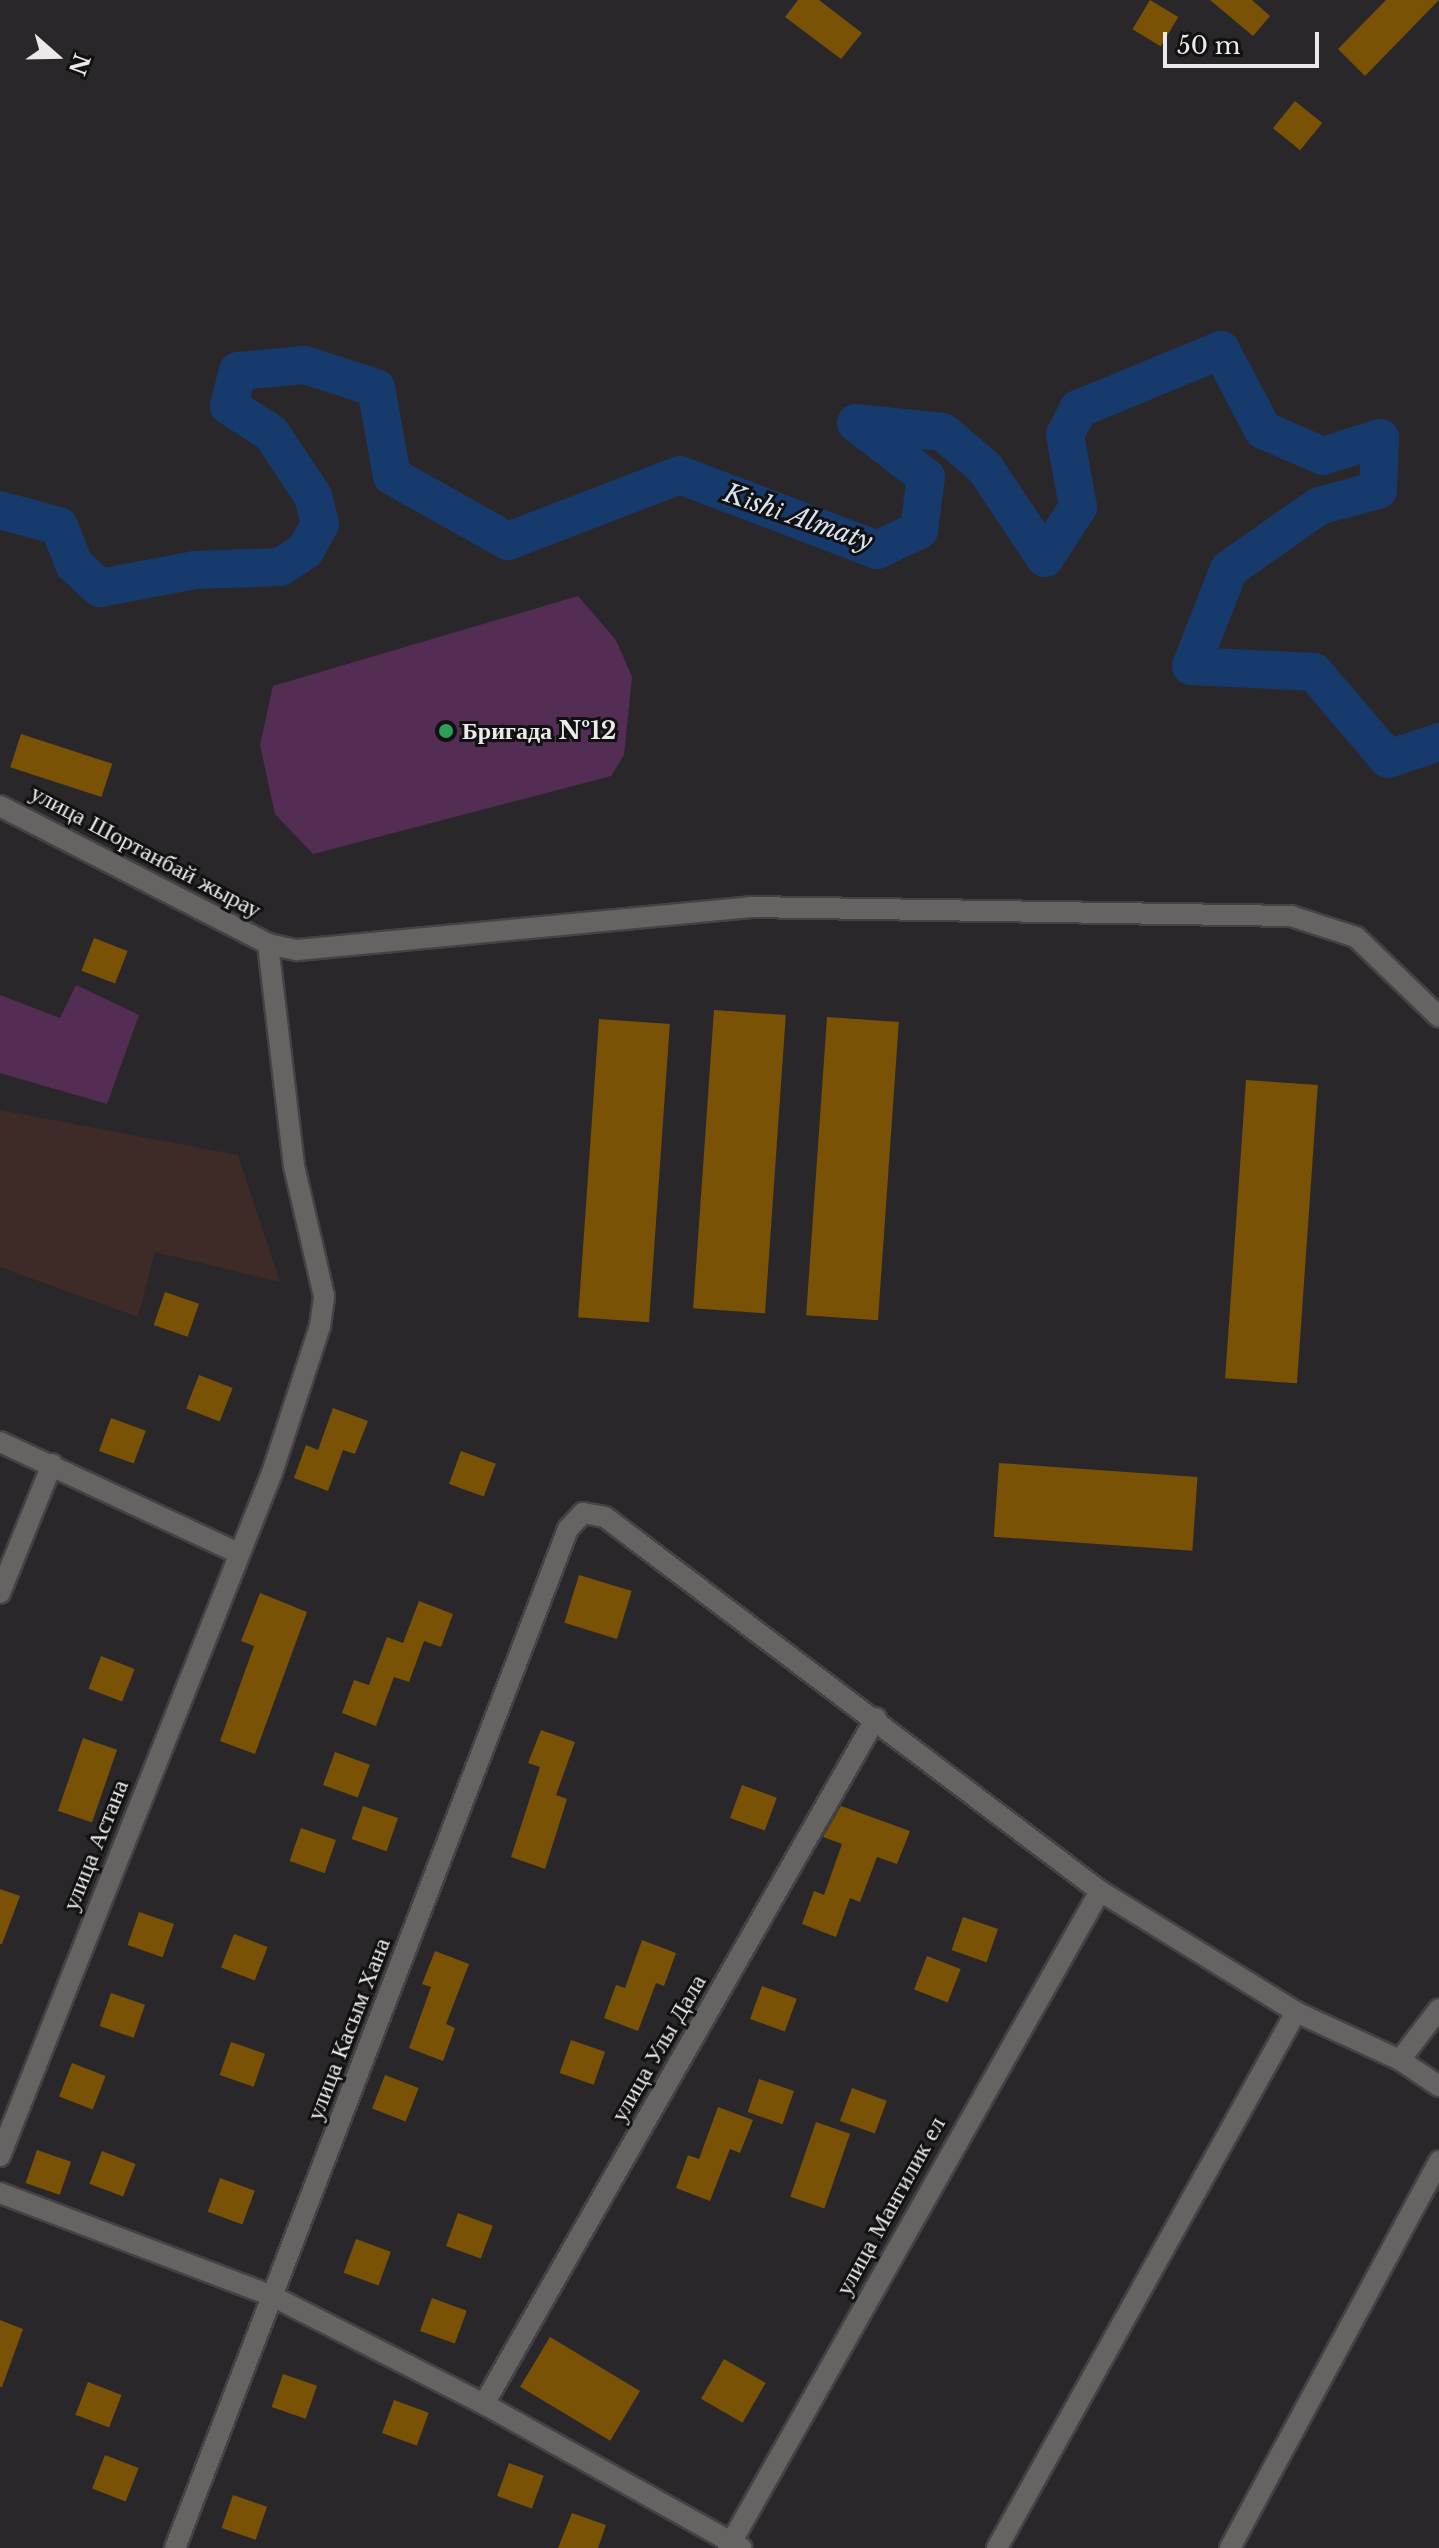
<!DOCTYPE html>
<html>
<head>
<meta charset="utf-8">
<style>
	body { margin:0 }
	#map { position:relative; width:1439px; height:2548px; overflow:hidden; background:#2a272a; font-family:"Libre Baskerville",serif }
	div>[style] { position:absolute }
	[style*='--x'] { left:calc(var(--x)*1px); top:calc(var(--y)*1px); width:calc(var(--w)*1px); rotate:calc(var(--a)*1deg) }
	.education>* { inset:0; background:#3e2a26 }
	.green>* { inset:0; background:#542d54 }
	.river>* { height:38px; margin:-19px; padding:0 19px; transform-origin:19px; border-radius:19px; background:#173a6c }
	.building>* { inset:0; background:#795205; transform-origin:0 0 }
	.roads { filter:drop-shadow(2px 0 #454245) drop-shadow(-2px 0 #454245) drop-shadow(0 2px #454245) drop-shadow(0 -2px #454245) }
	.minor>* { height:20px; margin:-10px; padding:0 10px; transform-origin:10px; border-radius:10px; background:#666463 }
	.dots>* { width:22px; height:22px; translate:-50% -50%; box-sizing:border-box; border:4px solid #121112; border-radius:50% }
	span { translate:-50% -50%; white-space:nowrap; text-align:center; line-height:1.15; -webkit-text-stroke:6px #121112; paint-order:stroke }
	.poi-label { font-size:24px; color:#ebe9ea; font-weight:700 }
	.left { translate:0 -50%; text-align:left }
	.street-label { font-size:24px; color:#ebe9ea }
	.water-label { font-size:26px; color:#d8e3f3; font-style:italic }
	.north { position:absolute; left:16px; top:16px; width:80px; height:80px; -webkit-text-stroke:6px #121112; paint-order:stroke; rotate:110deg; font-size:22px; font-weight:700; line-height:32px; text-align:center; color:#ebe9ea }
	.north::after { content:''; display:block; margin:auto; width:28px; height:36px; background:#ebe9ea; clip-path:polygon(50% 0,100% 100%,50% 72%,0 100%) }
	.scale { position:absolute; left:1163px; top:32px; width:156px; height:36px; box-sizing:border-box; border:4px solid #ebe9ea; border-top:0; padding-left:10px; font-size:24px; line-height:28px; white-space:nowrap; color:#ebe9ea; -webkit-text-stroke:6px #121112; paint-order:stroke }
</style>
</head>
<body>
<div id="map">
	<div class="education">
		<div style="clip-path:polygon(0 1110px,238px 1155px,280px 1282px,155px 1252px,138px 1317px,0 1267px)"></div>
	</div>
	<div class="green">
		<div style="clip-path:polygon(578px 596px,616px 640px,632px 677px,624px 755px,611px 776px,313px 854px,275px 814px,260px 745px,273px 686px)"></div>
		<div style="clip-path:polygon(76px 985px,139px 1015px,107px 1104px,0 1073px,0 995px,60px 1018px)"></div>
	</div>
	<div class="river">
		<div style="--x:0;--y:510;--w:61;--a:15.2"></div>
		<div style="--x:59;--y:526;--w:41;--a:68.5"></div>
		<div style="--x:74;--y:564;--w:35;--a:43"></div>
		<div style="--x:100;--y:588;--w:97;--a:-10.7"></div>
		<div style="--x:195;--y:570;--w:85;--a:-2"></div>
		<div style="--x:280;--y:567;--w:30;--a:-33"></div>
		<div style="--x:305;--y:551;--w:31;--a:-61"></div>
		<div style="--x:320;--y:524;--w:29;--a:-104"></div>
		<div style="--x:313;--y:496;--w:76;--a:-123.7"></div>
		<div style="--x:271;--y:433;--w:50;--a:-147.3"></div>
		<div style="--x:229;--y:406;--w:36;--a:-76"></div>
		<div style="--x:238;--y:371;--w:67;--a:-5.1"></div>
		<div style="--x:305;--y:365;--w:75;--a:17.9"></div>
		<div style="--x:376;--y:388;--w:89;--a:79.7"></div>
		<div style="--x:392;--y:476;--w:133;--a:29.3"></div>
		<div style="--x:508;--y:541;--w:184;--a:-21"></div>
		<div style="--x:680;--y:475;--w:211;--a:20.8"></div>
		<div style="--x:877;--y:550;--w:47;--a:-25.5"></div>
		<div style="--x:919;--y:530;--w:53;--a:-82.5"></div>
		<div style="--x:926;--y:477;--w:88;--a:-142.4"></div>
		<div style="--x:856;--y:423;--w:87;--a:5.9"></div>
		<div style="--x:943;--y:432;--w:55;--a:40.6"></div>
		<div style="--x:985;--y:468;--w:108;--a:56.3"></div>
		<div style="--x:1045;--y:558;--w:61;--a:-57.1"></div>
		<div style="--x:1078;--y:507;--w:73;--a:-100.2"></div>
		<div style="--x:1065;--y:435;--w:29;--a:-63"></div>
		<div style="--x:1078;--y:409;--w:155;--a:-22.4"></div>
		<div style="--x:1221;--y:350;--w:90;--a:62.3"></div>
		<div style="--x:1263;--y:430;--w:65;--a:23.4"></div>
		<div style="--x:1323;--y:456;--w:60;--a:-17.5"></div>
		<div style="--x:1380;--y:438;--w:52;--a:92.2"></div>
		<div style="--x:1378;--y:490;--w:61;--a:164.8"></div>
		<div style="--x:1319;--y:506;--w:110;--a:145"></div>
		<div style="--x:1229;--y:569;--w:104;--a:111.4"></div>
		<div style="--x:1191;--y:666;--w:123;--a:2.8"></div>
		<div style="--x:1314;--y:672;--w:114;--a:49.6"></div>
		<div style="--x:1388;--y:759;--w:54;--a:-18.4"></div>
	</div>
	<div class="building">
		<div style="clip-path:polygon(798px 0,819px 0,862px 33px,841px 59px,785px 17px)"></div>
		<div style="left:1150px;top:0;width:33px;height:34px;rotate:31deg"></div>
		<div style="clip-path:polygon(1210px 0,1252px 0,1270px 16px,1253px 36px)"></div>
		<div style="clip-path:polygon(1386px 0,1439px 0,1365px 76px,1338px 49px)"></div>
		<div style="left:1295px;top:101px;width:35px;height:35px;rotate:39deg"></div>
		<div style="left:21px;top:734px;width:96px;height:35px;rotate:18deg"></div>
		<div style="left:94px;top:938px;width:36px;height:35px;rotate:21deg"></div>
		<div style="left:714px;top:1010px;width:72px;height:299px;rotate:4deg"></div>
		<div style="left:827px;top:1017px;width:72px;height:299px;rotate:4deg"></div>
		<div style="left:599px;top:1019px;width:71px;height:299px;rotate:4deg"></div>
		<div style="left:1246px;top:1080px;width:72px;height:299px;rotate:4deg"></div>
		<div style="left:165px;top:1292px;width:36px;height:35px;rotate:19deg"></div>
		<div style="left:199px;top:1375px;width:36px;height:36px;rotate:21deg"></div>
		<div style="clip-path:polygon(333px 1408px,368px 1421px,355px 1454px,343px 1450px,328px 1491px,294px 1478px,306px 1445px,318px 1450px)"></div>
		<div style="left:111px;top:1418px;width:37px;height:35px;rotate:20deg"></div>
		<div style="left:461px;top:1451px;width:37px;height:35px;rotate:20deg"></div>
		<div style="left:999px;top:1463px;width:199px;height:74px;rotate:4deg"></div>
		<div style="left:579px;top:1575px;width:55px;height:50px;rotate:17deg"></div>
		<div style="clip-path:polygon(260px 1593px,307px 1612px,255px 1754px,220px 1741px,254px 1646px,241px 1641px)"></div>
		<div style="clip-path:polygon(419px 1601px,453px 1614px,441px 1647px,424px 1641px,409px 1682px,394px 1677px,376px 1726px,342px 1713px,354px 1680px,369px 1685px,387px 1637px,403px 1643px)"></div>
		<div style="left:101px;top:1656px;width:36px;height:35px;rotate:21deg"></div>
		<div style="clip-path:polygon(541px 1730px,575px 1742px,556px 1795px,567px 1799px,545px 1869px,511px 1857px,540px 1767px,528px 1763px)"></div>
		<div style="left:83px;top:1738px;width:36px;height:77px;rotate:19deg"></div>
		<div style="left:335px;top:1752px;width:37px;height:35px;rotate:20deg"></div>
		<div style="left:742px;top:1785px;width:37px;height:35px;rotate:20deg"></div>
		<div style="left:363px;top:1806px;width:37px;height:35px;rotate:19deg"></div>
		<div style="clip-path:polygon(841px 1806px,910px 1831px,897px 1864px,877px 1857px,860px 1902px,850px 1898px,836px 1937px,802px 1924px,814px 1891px,824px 1895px,842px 1844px,823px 1837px)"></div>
		<div style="left:301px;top:1828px;width:37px;height:35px;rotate:19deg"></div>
		<div style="clip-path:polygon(0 1889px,20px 1896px,2px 1944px,0 1944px)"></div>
		<div style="left:139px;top:1912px;width:37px;height:35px;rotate:19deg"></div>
		<div style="left:963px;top:1917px;width:37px;height:35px;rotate:19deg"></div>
		<div style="left:234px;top:1934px;width:36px;height:36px;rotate:21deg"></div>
		<div style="clip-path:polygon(642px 1940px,676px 1953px,664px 1986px,656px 1983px,638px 2031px,604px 2018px,616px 1985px,625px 1988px)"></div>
		<div style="clip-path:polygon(435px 1951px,469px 1964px,446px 2024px,455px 2028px,443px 2061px,409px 2048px,431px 1987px,422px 1984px)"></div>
		<div style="left:927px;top:1956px;width:36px;height:36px;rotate:21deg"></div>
		<div style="left:762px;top:1986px;width:37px;height:35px;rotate:20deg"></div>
		<div style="left:111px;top:1993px;width:36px;height:35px;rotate:19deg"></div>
		<div style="left:571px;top:2040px;width:36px;height:35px;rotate:19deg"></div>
		<div style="left:231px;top:2042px;width:36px;height:35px;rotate:19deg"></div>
		<div style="left:72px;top:2063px;width:36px;height:36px;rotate:21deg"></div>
		<div style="left:385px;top:2075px;width:36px;height:36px;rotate:21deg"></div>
		<div style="left:759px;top:2079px;width:37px;height:35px;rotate:19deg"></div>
		<div style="left:852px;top:2088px;width:37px;height:35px;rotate:20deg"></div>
		<div style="clip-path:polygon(718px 2107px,753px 2120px,740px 2153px,730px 2149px,710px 2201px,676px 2188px,688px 2155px,699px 2159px)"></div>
		<div style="left:816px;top:2122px;width:36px;height:79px;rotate:19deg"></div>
		<div style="left:37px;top:2150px;width:36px;height:35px;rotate:19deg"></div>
		<div style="left:102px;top:2151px;width:36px;height:35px;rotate:21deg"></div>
		<div style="left:220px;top:2178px;width:37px;height:36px;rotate:20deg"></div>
		<div style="left:458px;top:2213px;width:37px;height:35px;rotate:20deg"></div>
		<div style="left:356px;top:2239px;width:37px;height:36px;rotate:20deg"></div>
		<div style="left:432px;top:2298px;width:37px;height:35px;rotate:20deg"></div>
		<div style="clip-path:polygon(0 2320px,23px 2329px,2px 2387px,0 2387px)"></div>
		<div style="left:550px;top:2337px;width:105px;height:58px;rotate:31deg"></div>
		<div style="left:724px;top:2359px;width:48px;height:46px;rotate:30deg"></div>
		<div style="left:283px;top:2374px;width:36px;height:35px;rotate:19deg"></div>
		<div style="left:88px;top:2382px;width:36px;height:35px;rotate:21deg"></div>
		<div style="left:394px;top:2400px;width:37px;height:35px;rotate:20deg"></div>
		<div style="left:105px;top:2455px;width:36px;height:36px;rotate:21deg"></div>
		<div style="left:509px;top:2463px;width:37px;height:35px;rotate:20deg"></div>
		<div style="left:233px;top:2495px;width:36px;height:35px;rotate:19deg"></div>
		<div style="clip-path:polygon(572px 2513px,606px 2525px,598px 2548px,558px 2548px)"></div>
	</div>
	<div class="roads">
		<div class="minor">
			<div style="--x:0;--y:806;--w:301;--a:27.2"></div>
			<div style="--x:268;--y:944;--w:30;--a:12"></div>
			<div style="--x:297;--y:950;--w:454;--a:-5.4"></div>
			<div style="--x:749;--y:907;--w:542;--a:0.95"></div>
			<div style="--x:1291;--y:916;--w:68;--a:17.9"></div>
			<div style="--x:1356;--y:937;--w:115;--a:43.9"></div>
			<div style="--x:0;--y:1442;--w:263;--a:25"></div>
			<div style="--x:0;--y:1593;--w:139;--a:-68"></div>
			<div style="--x:1400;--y:2060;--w:64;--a:-52.6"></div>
			<div style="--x:0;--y:2156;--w:735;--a:-68.29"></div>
			<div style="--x:272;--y:1473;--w:155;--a:-71.9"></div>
			<div style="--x:320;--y:1326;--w:30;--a:-82"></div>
			<div style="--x:324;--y:1296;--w:133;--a:-103"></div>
			<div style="--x:294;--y:1166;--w:224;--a:-96.7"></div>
			<div style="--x:0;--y:2193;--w:291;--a:20.7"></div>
			<div style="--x:272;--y:2296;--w:238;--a:27"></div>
			<div style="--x:484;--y:2404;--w:295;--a:29.2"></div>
			<div style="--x:484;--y:2404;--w:790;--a:-60.26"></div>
			<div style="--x:175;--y:2548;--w:1092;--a:-68.91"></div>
			<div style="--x:568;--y:1529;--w:22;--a:-47"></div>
			<div style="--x:583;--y:1513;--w:22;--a:10"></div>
			<div style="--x:605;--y:1517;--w:36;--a:37"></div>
			<div style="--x:634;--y:1539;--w:584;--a:37.07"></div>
			<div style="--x:1100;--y:1891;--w:230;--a:31.7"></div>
			<div style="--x:1296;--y:2012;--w:115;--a:24.8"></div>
			<div style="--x:1400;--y:2060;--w:47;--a:33.7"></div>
			<div style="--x:728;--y:2548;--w:755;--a:-60.48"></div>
			<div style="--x:997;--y:2548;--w:614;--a:-60.85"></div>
			<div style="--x:1230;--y:2548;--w:440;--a:-61.6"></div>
		</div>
	</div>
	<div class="dots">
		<div style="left:446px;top:731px;background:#2e9e5b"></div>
	</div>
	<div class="poi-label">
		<span class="left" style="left:462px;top:731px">Бригада №12</span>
	</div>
	<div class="street-label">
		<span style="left:146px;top:851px;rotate:28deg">улица Шортанбай жырау</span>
		<span style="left:95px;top:1845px;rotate:-68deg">улица Астана</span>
		<span style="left:348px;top:2029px;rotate:-69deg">улица Касым Хана</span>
		<span style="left:658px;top:2048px;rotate:-60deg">улица Улы Дала</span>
		<span style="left:890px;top:2206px;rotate:-61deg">улица Мангилик ел</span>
	</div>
	<div class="water-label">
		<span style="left:798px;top:518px;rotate:19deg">Kіshі Almaty</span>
	</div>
	<div class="north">N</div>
	<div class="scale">50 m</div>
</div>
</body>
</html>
